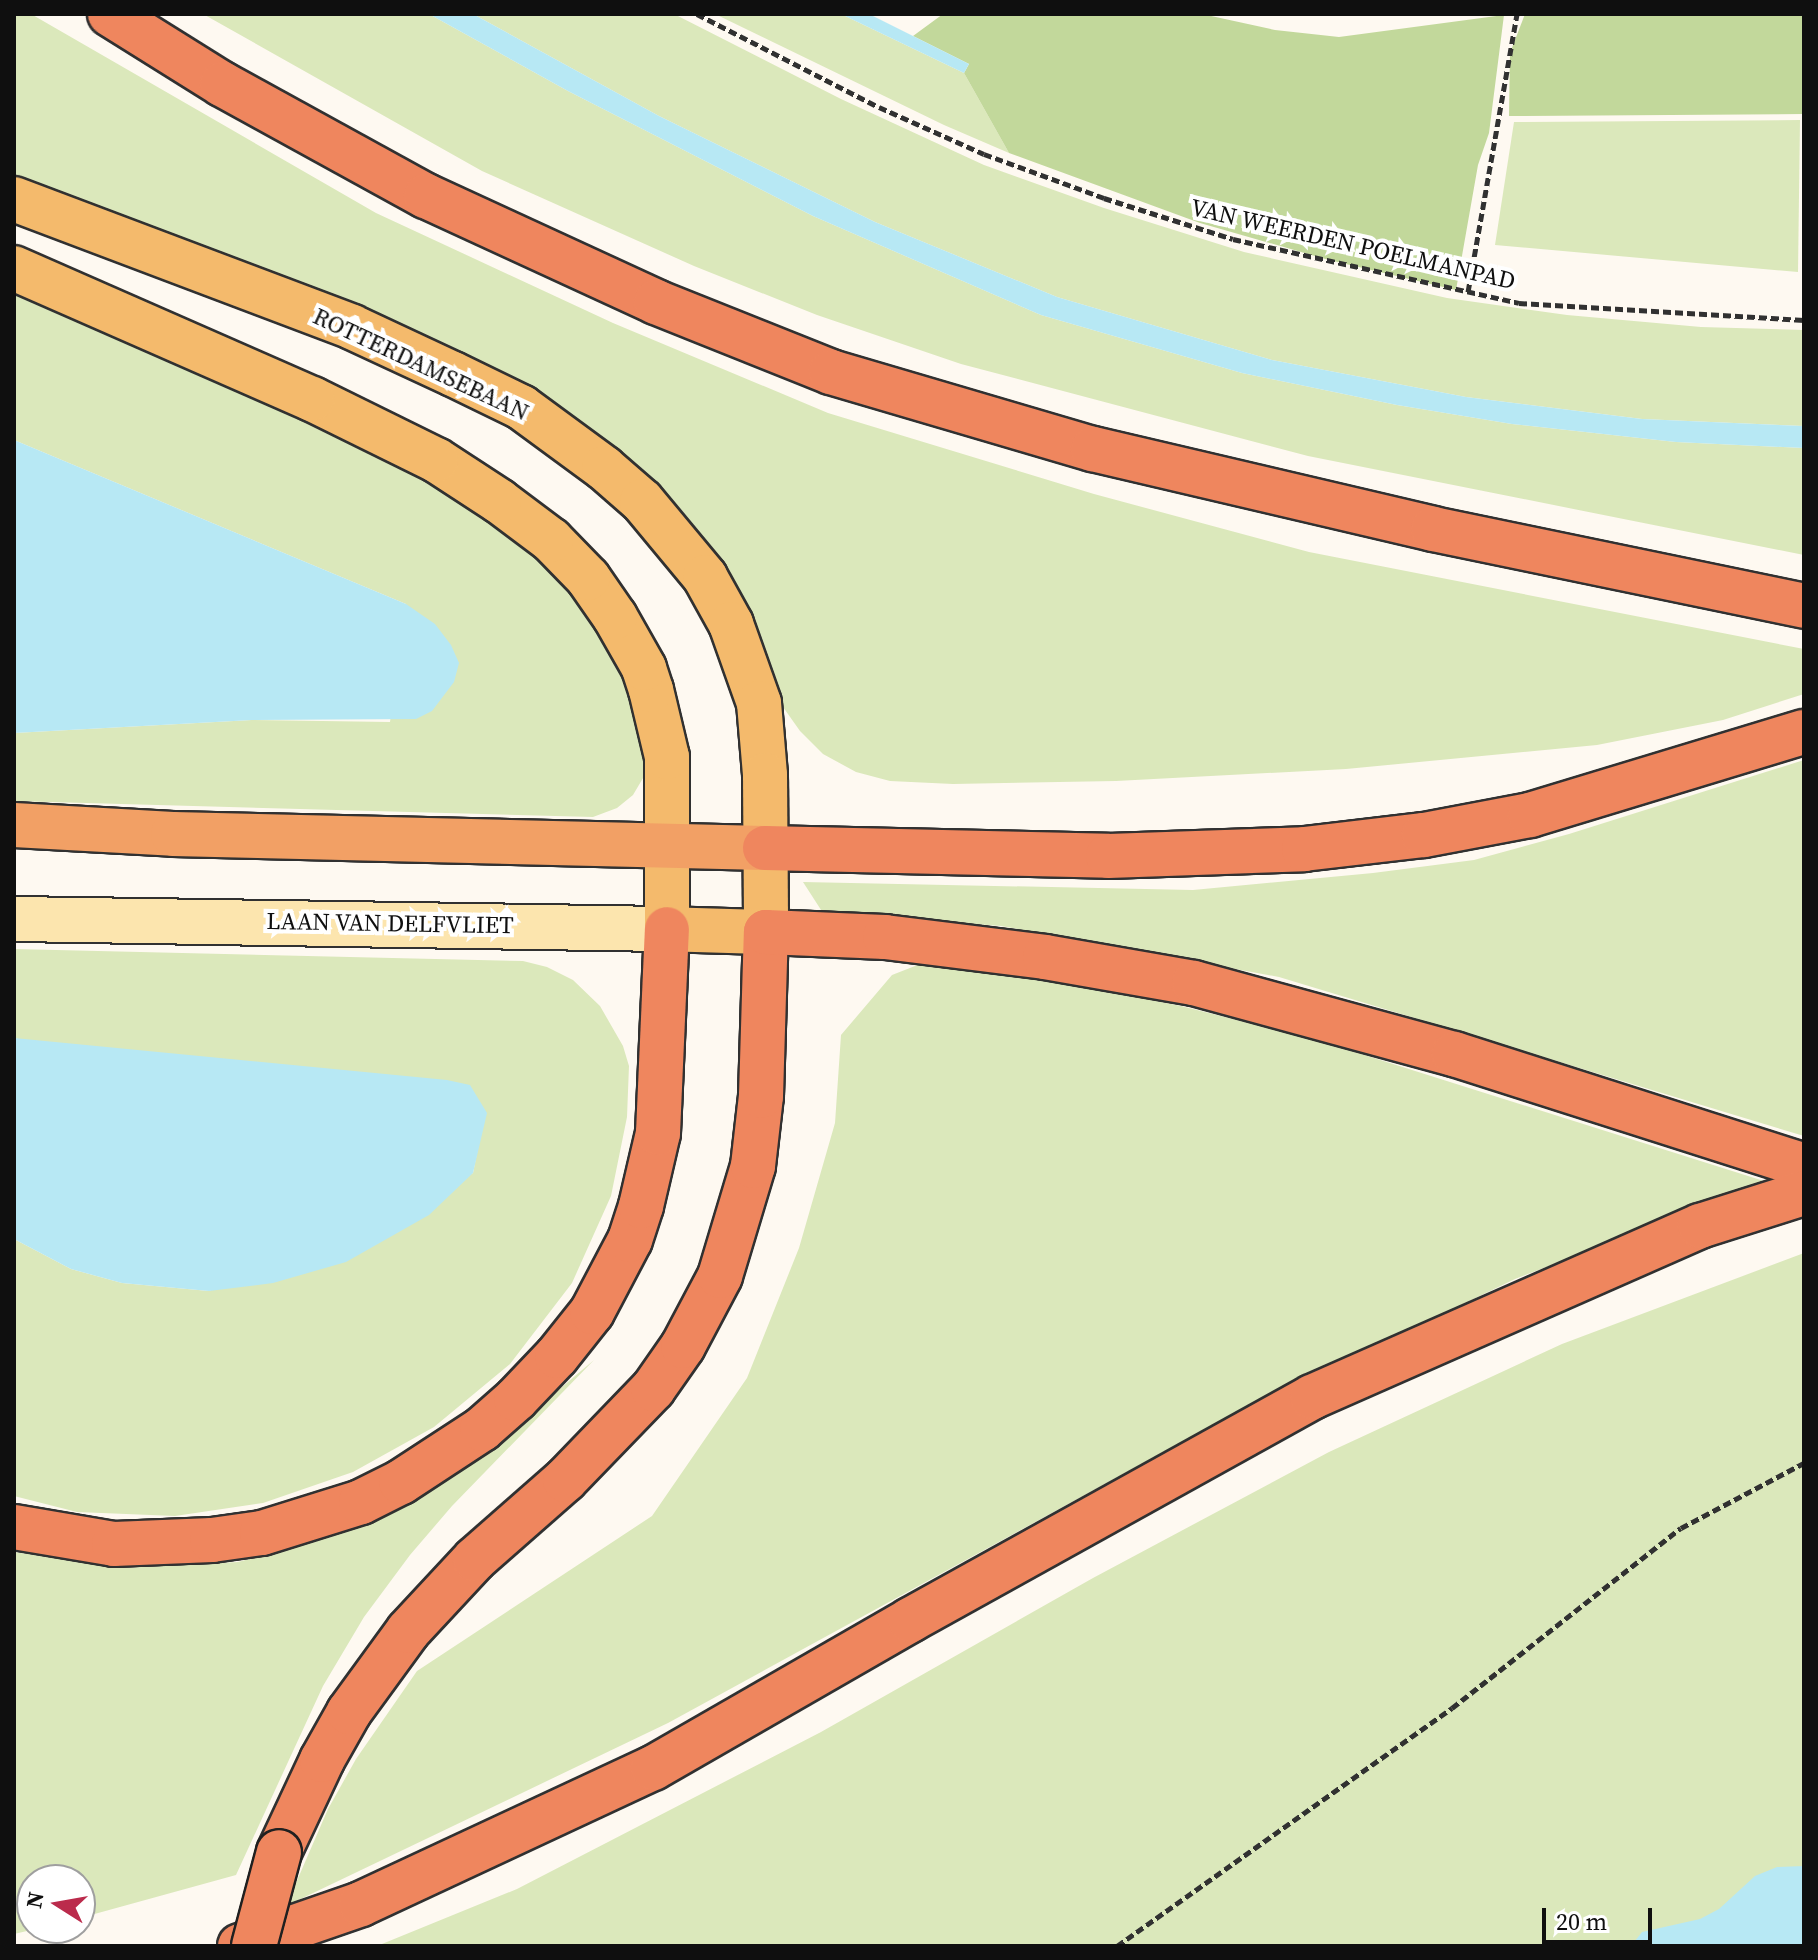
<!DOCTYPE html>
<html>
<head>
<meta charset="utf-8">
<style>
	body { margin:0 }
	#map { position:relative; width:1818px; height:1960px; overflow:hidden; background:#fef9f1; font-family:"Source Serif 4",serif }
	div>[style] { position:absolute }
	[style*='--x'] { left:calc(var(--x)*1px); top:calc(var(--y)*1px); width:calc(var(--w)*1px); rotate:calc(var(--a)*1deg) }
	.green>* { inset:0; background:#dbe8bb }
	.forest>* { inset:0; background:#c2d89b }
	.water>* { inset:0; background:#b7e8f4 }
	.path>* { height:5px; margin-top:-2.5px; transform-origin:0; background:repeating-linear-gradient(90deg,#313131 0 8px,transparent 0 12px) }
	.roads { filter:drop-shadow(2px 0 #313131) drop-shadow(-2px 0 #313131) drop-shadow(0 2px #313131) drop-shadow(0 -2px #313131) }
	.secondary>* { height:44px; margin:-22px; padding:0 22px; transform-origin:22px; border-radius:22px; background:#fce5ae }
	.primary>* { height:44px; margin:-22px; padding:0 22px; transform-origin:22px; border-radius:22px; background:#f4ba6c }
	.trunk>* { height:44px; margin:-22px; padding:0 22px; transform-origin:22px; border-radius:22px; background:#f2a065 }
	.motorway>* { height:44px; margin:-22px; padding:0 22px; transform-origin:22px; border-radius:22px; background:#ef865e }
	.bridges { filter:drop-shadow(2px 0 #202020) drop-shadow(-2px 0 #202020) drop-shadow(0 2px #202020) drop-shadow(0 -2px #202020) }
	.motorway-bridge>* { height:44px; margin:-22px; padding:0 22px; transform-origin:22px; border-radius:22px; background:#ef865e }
	span { translate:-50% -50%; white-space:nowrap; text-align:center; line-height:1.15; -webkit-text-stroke:8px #fff; paint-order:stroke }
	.street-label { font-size:24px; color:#0f0f0f }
	.frame { position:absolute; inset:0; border:16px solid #0f0f0f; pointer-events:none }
	.north { position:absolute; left:16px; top:1864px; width:80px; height:80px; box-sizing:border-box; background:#fff; border:2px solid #9f9f9f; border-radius:50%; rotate:281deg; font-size:22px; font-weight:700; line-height:32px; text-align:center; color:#0f0f0f }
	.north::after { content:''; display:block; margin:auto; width:28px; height:36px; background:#bb2b4c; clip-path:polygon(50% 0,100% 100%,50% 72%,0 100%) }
	.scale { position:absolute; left:1542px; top:1908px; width:110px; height:36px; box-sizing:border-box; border:4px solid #0f0f0f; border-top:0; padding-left:10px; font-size:24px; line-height:28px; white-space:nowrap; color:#0f0f0f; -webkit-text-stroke:6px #fff; paint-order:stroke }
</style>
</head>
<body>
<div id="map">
	<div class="green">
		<div style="clip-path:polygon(14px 14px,31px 14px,376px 213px,613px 323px,828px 413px,1094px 494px,1309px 552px,1804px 649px,1804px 694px,1723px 720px,1597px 745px,1346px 769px,1116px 781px,953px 784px,890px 781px,856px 772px,823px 754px,800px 731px,783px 707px,747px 607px,717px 554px,679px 507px,607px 443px,560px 411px,14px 180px)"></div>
		<div style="clip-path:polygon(203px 14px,429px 14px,568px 91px,813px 216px,1041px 315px,1242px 373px,1397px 405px,1512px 424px,1676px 442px,1804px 448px,1804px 555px,1308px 456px,961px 364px,817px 315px,694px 266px,482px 171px)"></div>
		<div style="clip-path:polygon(473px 14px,674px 14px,841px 99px,984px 165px,1104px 208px,1244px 252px,1447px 298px,1567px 315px,1701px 327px,1804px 330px,1804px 426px,1642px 419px,1466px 397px,1272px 360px,1057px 297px,875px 222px,659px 116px)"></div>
		<div style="clip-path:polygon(715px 14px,841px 14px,964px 73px,1009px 153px,944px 125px)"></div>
		<div style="clip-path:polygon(1800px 120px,1798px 272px,1495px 245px,1514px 122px)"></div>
		<div style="clip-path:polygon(14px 291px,398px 450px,486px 507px,596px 613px,644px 722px,646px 773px,633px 795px,617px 808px,593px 817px,14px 801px,14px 733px,252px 720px,390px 722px,406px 604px,14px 440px)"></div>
		<div style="clip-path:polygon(1804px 760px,1804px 1136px,1279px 977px,1001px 926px,823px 913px,803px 882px,1193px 890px,1373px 873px,1474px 860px,1569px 834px)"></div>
		<div style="clip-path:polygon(14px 949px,523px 961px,547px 967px,573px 980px,600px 1006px,623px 1046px,629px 1066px,627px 1117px,611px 1196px,572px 1283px,510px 1364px,434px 1427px,353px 1472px,263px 1503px,175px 1516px,77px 1512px,14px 1496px,14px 1239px,71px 1269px,122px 1283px,209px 1291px,473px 1173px,479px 1143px,14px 1038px)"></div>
		<div style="clip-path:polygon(938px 957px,1181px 1006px,1317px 1040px,1767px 1182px,1515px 1279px,1218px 1422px,668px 1723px,286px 1906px,328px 1809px,356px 1759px,417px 1671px,652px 1516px,747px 1378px,799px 1248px,835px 1123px,841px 1035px,892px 975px)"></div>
		<div style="clip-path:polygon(1804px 1253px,1804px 1946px,377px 1946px,517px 1889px,821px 1732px,1093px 1578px,1329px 1452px,1562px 1344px)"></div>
		<div style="clip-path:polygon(594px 1360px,452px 1506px,410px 1555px,364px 1617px,323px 1686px,236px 1875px,80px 1918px,80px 1880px,32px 1880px,32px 1928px,40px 1928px,14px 1934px,14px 1552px,123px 1568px,238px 1562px,331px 1537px,424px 1495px,499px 1440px)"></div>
	</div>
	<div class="forest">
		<div style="clip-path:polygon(943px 14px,1202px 14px,1275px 30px,1339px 37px,1504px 15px,1489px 133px,1478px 165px,1456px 290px,1329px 260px,1200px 223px,1009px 153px,964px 73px,969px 64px,913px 36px)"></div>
		<div style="clip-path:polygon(1525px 14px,1804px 14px,1804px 114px,1509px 116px,1510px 53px)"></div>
	</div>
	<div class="water">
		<div style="clip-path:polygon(429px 14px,473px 14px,659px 116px,875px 222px,1057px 297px,1272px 360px,1466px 397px,1642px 419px,1804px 426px,1804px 448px,1676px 442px,1512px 424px,1397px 405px,1242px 373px,1041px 315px,813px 216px,568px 91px)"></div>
		<div style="clip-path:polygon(841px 14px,869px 14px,969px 64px,964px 73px)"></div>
		<div style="clip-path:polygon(14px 440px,406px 604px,435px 624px,451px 645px,459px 663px,454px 682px,432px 711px,416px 719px,252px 720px,14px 733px)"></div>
		<div style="clip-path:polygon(14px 1038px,447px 1080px,470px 1085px,487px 1113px,473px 1173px,429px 1215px,346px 1262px,273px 1283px,209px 1291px,122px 1283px,71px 1269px,14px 1239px)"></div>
		<div style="clip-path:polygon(1804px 1866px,1804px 1946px,1631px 1946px,1642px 1932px,1700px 1919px,1719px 1909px,1755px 1876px,1777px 1867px)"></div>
	</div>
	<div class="path">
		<div style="--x:697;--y:14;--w:204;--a:27.1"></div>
		<div style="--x:879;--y:107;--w:115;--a:24.1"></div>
		<div style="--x:984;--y:154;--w:128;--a:20.1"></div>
		<div style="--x:1104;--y:198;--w:135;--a:17.6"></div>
		<div style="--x:1233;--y:239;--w:293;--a:12.6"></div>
		<div style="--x:1519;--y:303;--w:286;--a:3.4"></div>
		<div style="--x:1468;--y:292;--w:282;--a:-80"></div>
		<div style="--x:1117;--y:1946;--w:411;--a:-35.4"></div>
		<div style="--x:1452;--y:1708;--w:291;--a:-38.2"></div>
		<div style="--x:1681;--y:1528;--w:139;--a:-27.9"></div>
	</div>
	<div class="roads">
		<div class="secondary">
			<div style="--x:14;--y:919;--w:653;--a:0.88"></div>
		</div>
		<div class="primary">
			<div style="--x:14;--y:199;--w:361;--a:20.7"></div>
			<div style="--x:352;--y:327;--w:111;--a:25"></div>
			<div style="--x:453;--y:374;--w:76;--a:25.9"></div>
			<div style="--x:521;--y:407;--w:103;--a:36.3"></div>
			<div style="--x:604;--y:468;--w:50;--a:41"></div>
			<div style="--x:642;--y:501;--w:99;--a:50.3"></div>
			<div style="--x:705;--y:577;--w:54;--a:61"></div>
			<div style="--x:731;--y:624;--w:84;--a:70.5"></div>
			<div style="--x:759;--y:703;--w:72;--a:85.2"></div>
			<div style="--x:765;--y:775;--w:157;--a:89.6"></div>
			<div style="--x:766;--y:932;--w:99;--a:-178.3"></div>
			<div style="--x:667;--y:929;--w:172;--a:-90"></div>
			<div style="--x:667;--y:757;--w:69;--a:-103.4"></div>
			<div style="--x:651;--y:690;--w:23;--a:-108"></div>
			<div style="--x:644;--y:668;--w:59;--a:-119.6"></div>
			<div style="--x:615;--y:617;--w:47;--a:-124.7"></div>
			<div style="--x:588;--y:578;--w:53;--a:-134.2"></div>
			<div style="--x:551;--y:540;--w:65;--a:-143.1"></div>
			<div style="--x:499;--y:501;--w:75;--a:-146.9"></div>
			<div style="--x:436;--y:460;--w:138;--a:-153.8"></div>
			<div style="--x:312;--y:399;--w:326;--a:-156.3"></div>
		</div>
		<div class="trunk">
			<div style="--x:14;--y:825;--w:159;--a:3.2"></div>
			<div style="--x:173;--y:834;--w:592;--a:1.35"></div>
		</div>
		<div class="motorway">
			<div style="--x:110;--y:14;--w:132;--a:32"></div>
			<div style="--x:222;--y:84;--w:233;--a:28.8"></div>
			<div style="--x:426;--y:196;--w:253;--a:24.7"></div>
			<div style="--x:656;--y:302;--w:188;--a:21.8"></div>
			<div style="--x:831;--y:372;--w:273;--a:16.4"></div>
			<div style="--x:1093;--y:449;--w:349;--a:13.2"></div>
			<div style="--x:1433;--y:529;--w:379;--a:11.7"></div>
			<div style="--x:765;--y:848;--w:343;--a:1.3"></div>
			<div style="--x:1108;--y:856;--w:196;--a:-2"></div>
			<div style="--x:1304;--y:849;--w:121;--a:-6.7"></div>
			<div style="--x:1424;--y:835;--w:108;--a:-10.7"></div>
			<div style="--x:1530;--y:815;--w:286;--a:-16.9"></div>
			<div style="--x:14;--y:1527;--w:101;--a:9.6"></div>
			<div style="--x:114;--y:1544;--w:98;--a:-2.3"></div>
			<div style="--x:212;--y:1540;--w:50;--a:-8"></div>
			<div style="--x:262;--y:1533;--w:104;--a:-17.4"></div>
			<div style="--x:361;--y:1502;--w:45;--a:-26.6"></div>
			<div style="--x:401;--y:1482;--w:97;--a:-33.2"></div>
			<div style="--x:482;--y:1429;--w:45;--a:-41.4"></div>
			<div style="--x:516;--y:1399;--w:59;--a:-46.4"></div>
			<div style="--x:557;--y:1356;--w:56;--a:-51.5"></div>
			<div style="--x:592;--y:1312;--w:81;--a:-62.2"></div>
			<div style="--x:630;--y:1240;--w:36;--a:-72"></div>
			<div style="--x:641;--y:1206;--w:75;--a:-76.9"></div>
			<div style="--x:658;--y:1133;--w:204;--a:-87.5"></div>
			<div style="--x:279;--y:1852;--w:102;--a:-64.9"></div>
			<div style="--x:322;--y:1760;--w:55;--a:-60.6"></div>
			<div style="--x:349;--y:1712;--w:100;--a:-53.9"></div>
			<div style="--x:408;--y:1631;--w:98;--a:-47.1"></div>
			<div style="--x:475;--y:1559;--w:120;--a:-41.3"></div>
			<div style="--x:565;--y:1480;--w:127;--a:-46"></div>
			<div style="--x:653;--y:1389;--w:52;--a:-55.1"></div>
			<div style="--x:683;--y:1346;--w:79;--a:-62.1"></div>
			<div style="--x:720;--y:1276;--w:115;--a:-73.3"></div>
			<div style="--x:753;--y:1166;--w:70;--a:-83.5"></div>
			<div style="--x:761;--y:1096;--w:164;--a:-88.3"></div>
			<div style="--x:766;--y:932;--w:119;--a:2.4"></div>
			<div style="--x:885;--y:937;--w:161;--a:7.1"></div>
			<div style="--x:1045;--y:957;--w:151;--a:9.9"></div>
			<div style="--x:1194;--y:983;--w:270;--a:15.3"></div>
			<div style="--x:1454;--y:1054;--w:367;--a:17.7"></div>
			<div style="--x:240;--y:1946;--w:128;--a:-19.1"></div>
			<div style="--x:361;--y:1904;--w:322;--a:-25"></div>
			<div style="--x:653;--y:1768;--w:297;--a:-29.9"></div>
			<div style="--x:910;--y:1620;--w:460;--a:-29"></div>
			<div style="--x:1312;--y:1397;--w:424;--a:-23.8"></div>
			<div style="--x:1700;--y:1226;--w:109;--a:-17.6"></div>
		</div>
	</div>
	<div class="bridges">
		<div class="motorway-bridge">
			<div style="--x:254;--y:1946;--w:97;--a:-75.1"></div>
		</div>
	</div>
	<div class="street-label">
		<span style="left:1353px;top:244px;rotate:13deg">VAN WEERDEN POELMANPAD</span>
		<span style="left:421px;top:364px;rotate:25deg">ROTTERDAMSEBAAN</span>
		<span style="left:390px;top:923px;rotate:1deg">LAAN VAN DELFVLIET</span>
	</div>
	<div class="frame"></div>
	<div class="north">N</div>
	<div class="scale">20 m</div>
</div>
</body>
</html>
